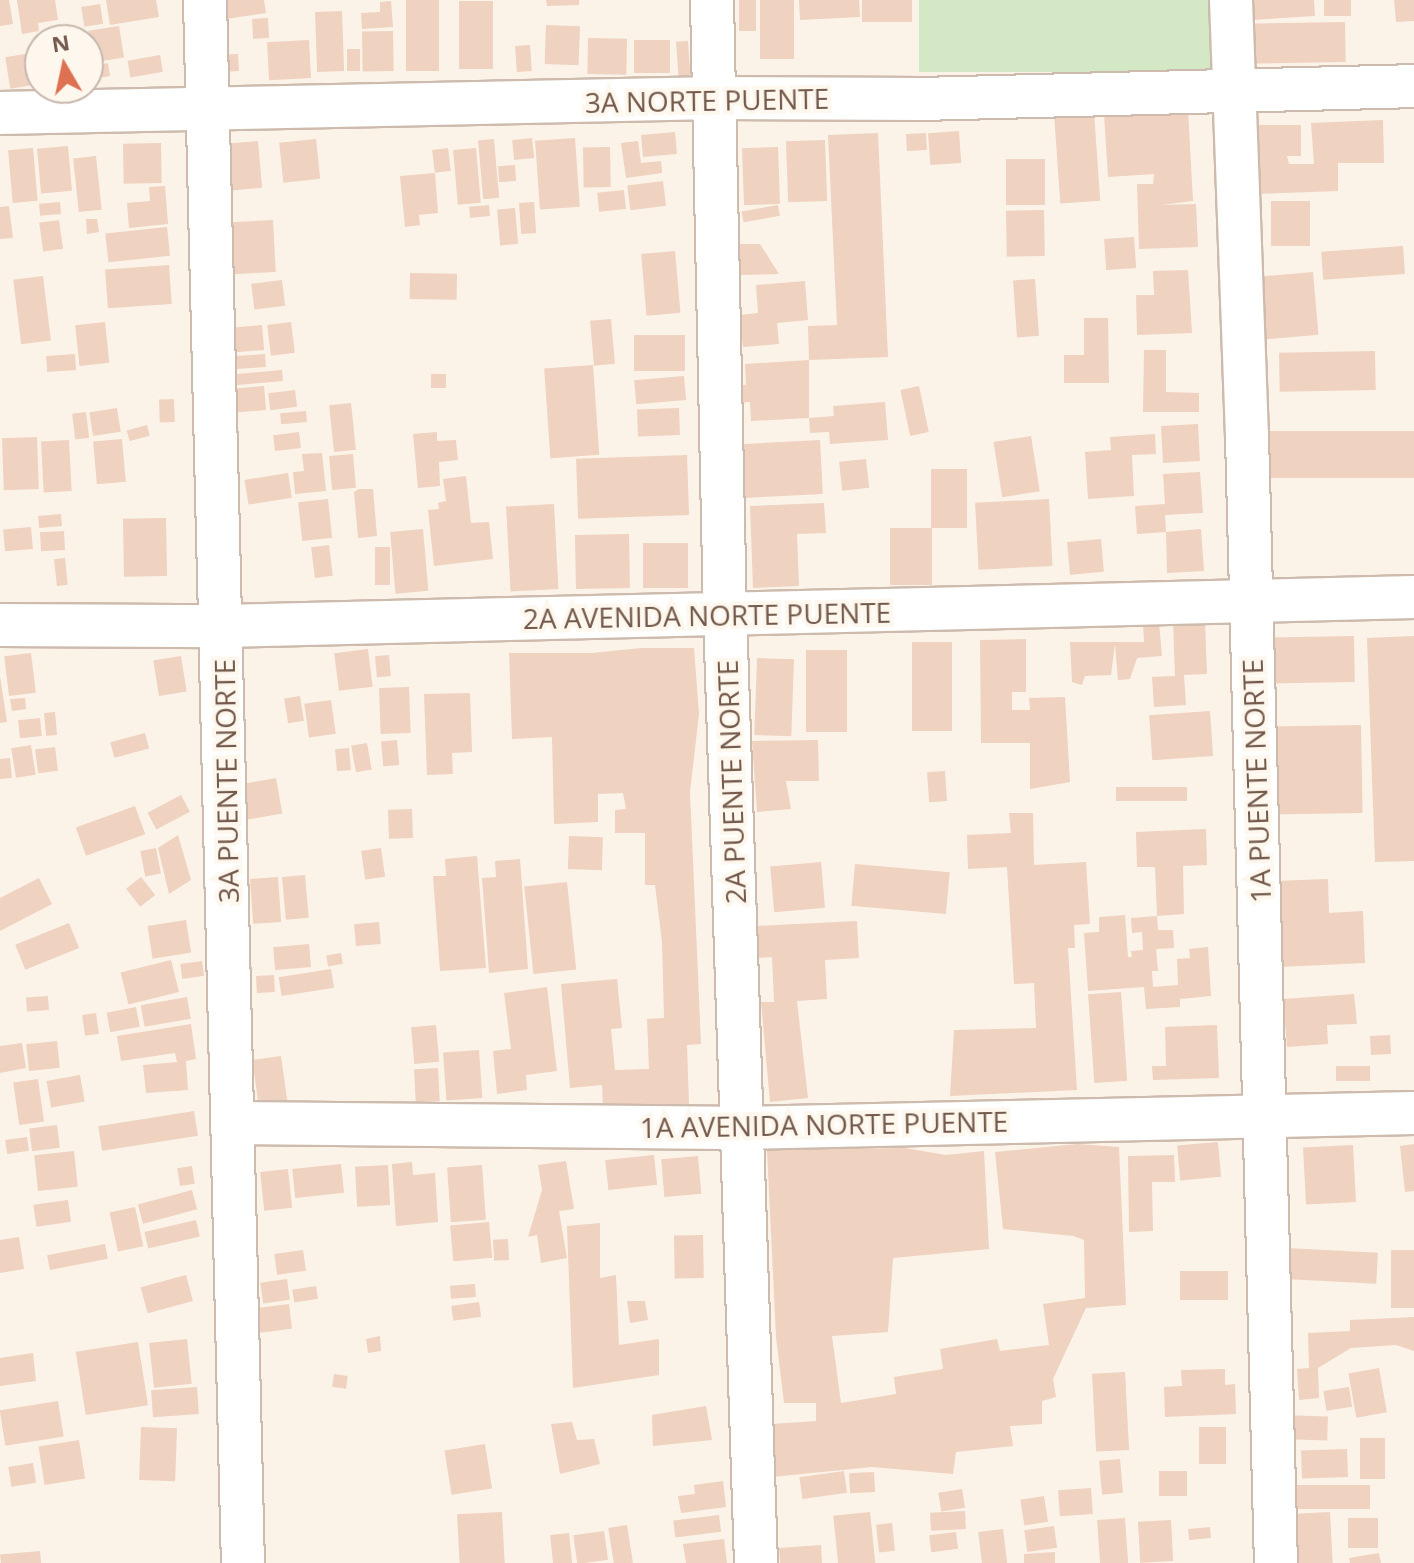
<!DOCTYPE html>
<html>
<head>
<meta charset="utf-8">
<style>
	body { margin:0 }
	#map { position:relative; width:1414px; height:1563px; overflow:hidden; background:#fbf3e7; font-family:"Open Sans",sans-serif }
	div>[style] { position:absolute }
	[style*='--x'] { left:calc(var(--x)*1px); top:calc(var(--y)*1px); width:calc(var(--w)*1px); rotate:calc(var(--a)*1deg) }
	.green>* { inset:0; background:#d4e8c6; transform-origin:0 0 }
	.building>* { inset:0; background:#efd2c0; transform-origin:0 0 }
	.roads { filter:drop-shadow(2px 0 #cdbbad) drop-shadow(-2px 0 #cdbbad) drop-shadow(0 2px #cdbbad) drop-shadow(0 -2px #cdbbad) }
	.minor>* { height:42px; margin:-21px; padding:0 21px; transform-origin:21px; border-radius:21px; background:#fff }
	span { translate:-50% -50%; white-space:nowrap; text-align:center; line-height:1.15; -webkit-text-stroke:8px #fef7ed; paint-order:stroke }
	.street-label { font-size:28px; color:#735a4c }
	.north { position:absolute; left:24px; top:24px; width:80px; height:80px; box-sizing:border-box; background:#fef7ed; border:2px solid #c6b8ad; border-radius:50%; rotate:351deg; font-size:22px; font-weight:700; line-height:32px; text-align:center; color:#735a4c }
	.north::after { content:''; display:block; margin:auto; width:28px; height:36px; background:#de7152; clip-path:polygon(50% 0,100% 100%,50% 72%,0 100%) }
</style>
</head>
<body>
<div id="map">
	<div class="green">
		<div style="left:919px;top:0;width:294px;height:72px"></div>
	</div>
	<div class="building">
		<div style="clip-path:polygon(0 0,9px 0,13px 24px,0 26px)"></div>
		<div style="clip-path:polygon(17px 0,55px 0,58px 20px,38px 23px,39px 31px,22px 34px)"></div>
		<div style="clip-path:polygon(106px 0,156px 0,159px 17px,110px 25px)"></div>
		<div style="clip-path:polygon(223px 0,264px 0,266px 13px,226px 19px)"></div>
		<div style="left:406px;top:0;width:33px;height:71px"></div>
		<div style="clip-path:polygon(546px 0,579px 0,579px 5px,547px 6px)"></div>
		<div style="left:739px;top:0;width:17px;height:31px"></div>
		<div style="left:760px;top:0;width:34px;height:59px"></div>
		<div style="clip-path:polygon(799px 0,859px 0,860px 17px,800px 20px)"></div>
		<div style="left:862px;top:0;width:50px;height:22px"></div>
		<div style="clip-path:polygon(1251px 0,1314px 0,1315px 16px,1252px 20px)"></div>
		<div style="left:1324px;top:0;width:27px;height:16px"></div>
		<div style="clip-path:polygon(1394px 0,1414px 0,1414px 21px,1396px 22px)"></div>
		<div style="clip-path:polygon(391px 1px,393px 27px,362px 29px,361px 13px,380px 12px,380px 2px)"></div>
		<div style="left:459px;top:1px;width:34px;height:68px"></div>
		<div style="left:100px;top:4px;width:20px;height:19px;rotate:81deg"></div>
		<div style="left:342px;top:11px;width:60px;height:27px;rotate:88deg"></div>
		<div style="left:268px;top:18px;width:20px;height:16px;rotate:87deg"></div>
		<div style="left:1345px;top:22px;width:40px;height:91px;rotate:89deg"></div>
		<div style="left:546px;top:25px;width:34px;height:39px;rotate:2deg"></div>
		<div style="left:119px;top:26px;width:32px;height:31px;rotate:81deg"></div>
		<div style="left:393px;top:31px;width:40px;height:31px;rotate:89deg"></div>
		<div style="left:588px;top:38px;width:39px;height:36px;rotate:1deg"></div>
		<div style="left:309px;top:40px;width:38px;height:42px;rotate:87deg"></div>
		<div style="left:634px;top:40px;width:36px;height:33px"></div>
		<div style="left:688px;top:41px;width:40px;height:12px;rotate:86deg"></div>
		<div style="left:530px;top:45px;width:26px;height:15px;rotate:86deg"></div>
		<div style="left:347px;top:49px;width:13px;height:22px"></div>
		<div style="left:25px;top:54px;width:32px;height:20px;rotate:81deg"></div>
		<div style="left:238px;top:54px;width:17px;height:15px;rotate:87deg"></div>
		<div style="left:160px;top:55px;width:17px;height:33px;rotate:80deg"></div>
		<div style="clip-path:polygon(108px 63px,110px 76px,88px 80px,88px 67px)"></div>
		<div style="clip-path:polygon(1188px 110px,1193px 201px,1161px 205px,1196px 204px,1198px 247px,1139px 249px,1137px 184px,1153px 184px,1154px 174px,1108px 177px,1104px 114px)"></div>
		<div style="left:1094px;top:112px;width:89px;height:40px;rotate:86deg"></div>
		<div style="clip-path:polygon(1383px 120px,1384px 163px,1338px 163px,1338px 191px,1256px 194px,1256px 125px,1301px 125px,1301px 156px,1287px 156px,1289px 164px,1314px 164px,1311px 123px)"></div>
		<div style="left:959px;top:131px;width:32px;height:31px;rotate:86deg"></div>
		<div style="left:675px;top:132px;width:22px;height:34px;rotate:85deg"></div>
		<div style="clip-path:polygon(878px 133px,888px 357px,809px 360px,808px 326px,837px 325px,828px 135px)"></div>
		<div style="left:926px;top:133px;width:17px;height:20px;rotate:87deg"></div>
		<div style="left:532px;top:138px;width:20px;height:20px;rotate:84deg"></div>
		<div style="left:575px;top:138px;width:69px;height:40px;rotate:86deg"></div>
		<div style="left:316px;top:139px;width:40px;height:37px;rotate:84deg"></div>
		<div style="left:494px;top:139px;width:59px;height:16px;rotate:85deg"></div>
		<div style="left:825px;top:140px;width:61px;height:39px;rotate:88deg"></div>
		<div style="left:258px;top:141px;width:47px;height:30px;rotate:85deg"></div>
		<div style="clip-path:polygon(638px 141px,641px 163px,661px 161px,662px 173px,626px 178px,621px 143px)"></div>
		<div style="left:161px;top:143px;width:40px;height:38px;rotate:89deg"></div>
		<div style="left:68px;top:146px;width:45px;height:31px;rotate:85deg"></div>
		<div style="left:610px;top:147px;width:40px;height:27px;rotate:89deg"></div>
		<div style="left:778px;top:147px;width:57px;height:36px;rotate:88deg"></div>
		<div style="left:33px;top:148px;width:53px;height:25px;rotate:85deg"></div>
		<div style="left:448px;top:148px;width:23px;height:16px;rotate:83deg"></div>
		<div style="left:476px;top:148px;width:55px;height:23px;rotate:85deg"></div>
		<div style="left:96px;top:156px;width:54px;height:23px;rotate:84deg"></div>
		<div style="left:1006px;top:159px;width:39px;height:46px"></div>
		<div style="left:515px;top:165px;width:16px;height:17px;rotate:86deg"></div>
		<div style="clip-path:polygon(435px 173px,438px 213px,419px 215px,420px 225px,405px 227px,400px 176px)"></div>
		<div style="left:663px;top:181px;width:25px;height:36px;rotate:83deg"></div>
		<div style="clip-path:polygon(165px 186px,168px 224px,129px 228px,127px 203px,150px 201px,149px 187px)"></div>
		<div style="left:624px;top:190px;width:19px;height:27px;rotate:84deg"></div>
		<div style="left:1310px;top:201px;width:45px;height:39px;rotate:90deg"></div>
		<div style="left:60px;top:202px;width:12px;height:21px;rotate:85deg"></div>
		<div style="left:534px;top:202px;width:31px;height:15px;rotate:86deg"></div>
		<div style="left:489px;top:205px;width:11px;height:20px;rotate:85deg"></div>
		<div style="left:778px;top:205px;width:11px;height:37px;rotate:80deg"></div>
		<div style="clip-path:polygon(9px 206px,13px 238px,0 239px,0 207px)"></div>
		<div style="left:515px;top:208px;width:36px;height:18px;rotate:85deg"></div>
		<div style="left:1044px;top:210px;width:46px;height:38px;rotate:89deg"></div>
		<div style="clip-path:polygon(86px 219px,97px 219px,99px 232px,87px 234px)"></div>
		<div style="left:59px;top:220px;width:29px;height:20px;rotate:82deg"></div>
		<div style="left:273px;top:220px;width:52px;height:43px;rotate:87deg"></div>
		<div style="left:167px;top:227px;width:29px;height:62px;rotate:84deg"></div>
		<div style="left:1134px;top:237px;width:31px;height:30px;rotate:86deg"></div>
		<div style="clip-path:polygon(739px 244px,760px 244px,779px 274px,740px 275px)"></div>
		<div style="left:1403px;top:246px;width:28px;height:82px;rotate:86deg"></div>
		<div style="left:675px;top:251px;width:62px;height:34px;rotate:85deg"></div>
		<div style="left:169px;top:265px;width:39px;height:64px;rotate:86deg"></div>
		<div style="clip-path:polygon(1188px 270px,1192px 333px,1137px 335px,1136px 295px,1154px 295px,1153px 271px)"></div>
		<div style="left:1313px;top:272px;width:63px;height:58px;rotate:85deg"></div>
		<div style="left:410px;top:273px;width:47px;height:26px;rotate:1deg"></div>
		<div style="left:43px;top:276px;width:65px;height:30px;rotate:83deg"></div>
		<div style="left:1035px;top:279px;width:57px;height:22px;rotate:86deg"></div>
		<div style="left:282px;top:280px;width:26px;height:31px;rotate:83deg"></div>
		<div style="clip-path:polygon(805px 281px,808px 320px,777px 323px,779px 344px,743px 347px,740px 315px,758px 313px,756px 285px)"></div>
		<div style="clip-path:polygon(1084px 318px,1108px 318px,1109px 383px,1064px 383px,1064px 355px,1084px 355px)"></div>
		<div style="left:611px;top:319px;width:45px;height:21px;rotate:85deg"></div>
		<div style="left:105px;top:322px;width:41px;height:30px;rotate:84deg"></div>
		<div style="left:291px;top:322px;width:31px;height:24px;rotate:83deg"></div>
		<div style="left:262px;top:325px;width:25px;height:34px;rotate:85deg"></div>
		<div style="left:685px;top:335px;width:36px;height:51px;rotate:90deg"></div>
		<div style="clip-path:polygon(1144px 350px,1166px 350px,1166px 392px,1199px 393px,1199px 412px,1143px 412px)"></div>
		<div style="left:1375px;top:351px;width:39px;height:96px;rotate:89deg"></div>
		<div style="left:75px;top:354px;width:16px;height:29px;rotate:86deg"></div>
		<div style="left:265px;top:354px;width:13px;height:34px;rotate:86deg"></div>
		<div style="clip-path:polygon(809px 360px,809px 418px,834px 416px,833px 406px,885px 402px,888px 440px,830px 444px,829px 432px,810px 433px,809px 418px,751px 421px,750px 402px,735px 403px,734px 385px,746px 385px,745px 364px)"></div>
		<div style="left:593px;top:365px;width:90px;height:49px;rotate:86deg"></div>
		<div style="left:282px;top:370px;width:11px;height:48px;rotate:85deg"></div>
		<div style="left:446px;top:374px;width:14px;height:15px;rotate:90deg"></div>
		<div style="left:684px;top:376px;width:24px;height:50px;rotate:85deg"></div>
		<div style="left:264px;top:386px;width:24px;height:30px;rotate:85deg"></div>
		<div style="left:919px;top:386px;width:47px;height:19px;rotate:78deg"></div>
		<div style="left:295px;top:390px;width:17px;height:27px;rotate:83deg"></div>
		<div style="left:174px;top:399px;width:23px;height:15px;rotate:88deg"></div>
		<div style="left:351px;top:403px;width:47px;height:22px;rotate:84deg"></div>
		<div style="left:117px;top:408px;width:24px;height:28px;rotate:81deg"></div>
		<div style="left:679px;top:408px;width:27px;height:42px;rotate:88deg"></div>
		<div style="left:306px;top:411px;width:11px;height:26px;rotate:85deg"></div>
		<div style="left:86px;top:412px;width:26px;height:14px;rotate:83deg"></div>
		<div style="left:1198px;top:424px;width:37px;height:37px;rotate:87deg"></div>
		<div style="left:147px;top:425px;width:11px;height:21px;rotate:75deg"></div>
		<div style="left:1414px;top:431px;width:47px;height:156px;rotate:90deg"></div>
		<div style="left:299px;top:432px;width:16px;height:26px;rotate:83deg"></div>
		<div style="clip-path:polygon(437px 432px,437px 441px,456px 440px,458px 460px,439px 462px,440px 486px,418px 488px,413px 434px)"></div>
		<div style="clip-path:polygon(1155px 434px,1156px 454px,1132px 455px,1134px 496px,1088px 499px,1085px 452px,1111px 450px,1110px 437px)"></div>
		<div style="left:1031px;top:436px;width:56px;height:38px;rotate:81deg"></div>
		<div style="left:37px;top:437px;width:52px;height:35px;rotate:88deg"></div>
		<div style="left:122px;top:439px;width:43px;height:29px;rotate:85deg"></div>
		<div style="left:69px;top:440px;width:51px;height:28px;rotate:87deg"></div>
		<div style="left:820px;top:440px;width:54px;height:84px;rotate:87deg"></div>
		<div style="clip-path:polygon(322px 453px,326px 491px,295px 494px,293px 472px,304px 471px,302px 454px)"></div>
		<div style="left:353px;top:454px;width:34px;height:24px;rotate:85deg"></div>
		<div style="left:687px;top:455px;width:60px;height:111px;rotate:88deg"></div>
		<div style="left:866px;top:459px;width:29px;height:27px;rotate:84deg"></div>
		<div style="left:931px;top:469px;width:36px;height:59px"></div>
		<div style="clip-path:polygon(1200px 472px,1203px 513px,1165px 515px,1166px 532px,1201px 529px,1204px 571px,1167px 573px,1166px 532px,1137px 534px,1135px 506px,1165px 504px,1163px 474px)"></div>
		<div style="left:288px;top:473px;width:25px;height:44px;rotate:81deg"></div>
		<div style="clip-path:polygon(466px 476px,471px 523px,489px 522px,493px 559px,434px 566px,428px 510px,439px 509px,438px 503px,446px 501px,443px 479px)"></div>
		<div style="clip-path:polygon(359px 489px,373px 489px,377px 536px,358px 538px,354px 492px)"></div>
		<div style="left:328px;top:499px;width:39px;height:30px;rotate:84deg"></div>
		<div style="left:1049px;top:499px;width:67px;height:74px;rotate:87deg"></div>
		<div style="clip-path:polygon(824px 503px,826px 533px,797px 534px,799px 586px,753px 588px,750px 506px)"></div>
		<div style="left:554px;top:504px;width:85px;height:48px;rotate:87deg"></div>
		<div style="left:61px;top:514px;width:12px;height:23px;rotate:85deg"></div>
		<div style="left:166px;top:518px;width:58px;height:43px;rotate:89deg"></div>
		<div style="left:31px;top:527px;width:22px;height:28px;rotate:85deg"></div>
		<div style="left:890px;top:528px;width:42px;height:57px"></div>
		<div style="left:423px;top:529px;width:62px;height:33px;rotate:85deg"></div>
		<div style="left:64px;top:531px;width:19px;height:24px;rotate:87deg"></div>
		<div style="left:629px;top:534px;width:54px;height:54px;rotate:89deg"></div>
		<div style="left:1101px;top:539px;width:33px;height:34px;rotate:85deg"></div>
		<div style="left:643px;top:543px;width:45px;height:45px"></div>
		<div style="left:329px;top:545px;width:31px;height:18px;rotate:83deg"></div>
		<div style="left:375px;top:547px;width:15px;height:38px"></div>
		<div style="left:65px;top:558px;width:27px;height:11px;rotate:84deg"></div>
		<div style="clip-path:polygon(1205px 622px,1207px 674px,1184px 675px,1186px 705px,1154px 707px,1152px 677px,1175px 676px,1173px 624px)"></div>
		<div style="clip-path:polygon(1159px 623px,1162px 656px,1137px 658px,1130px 679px,1118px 680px,1115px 644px,1111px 675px,1085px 676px,1082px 685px,1072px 682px,1070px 642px,1144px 642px,1143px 624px)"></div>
		<div style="left:1354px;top:636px;width:46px;height:90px;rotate:89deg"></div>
		<div style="clip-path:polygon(1414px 636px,1414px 861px,1375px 862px,1367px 638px)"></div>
		<div style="clip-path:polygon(1026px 639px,1026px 692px,1012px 692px,1012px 710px,1030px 710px,1029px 698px,1065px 697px,1070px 782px,1030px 789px,1030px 743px,981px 743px,980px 640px)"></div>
		<div style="left:912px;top:642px;width:40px;height:89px"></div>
		<div style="clip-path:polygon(641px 648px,694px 648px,699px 714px,690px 792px,701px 1044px,687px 1045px,689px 1104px,603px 1105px,602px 1085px,570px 1088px,561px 984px,617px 979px,622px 1028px,611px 1029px,615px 1070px,649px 1069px,647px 1019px,664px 1018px,662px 942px,655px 885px,645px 885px,645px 833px,615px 833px,615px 810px,626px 809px,623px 793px,598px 794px,598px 822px,554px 824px,552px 737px,512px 739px,509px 653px,592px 653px)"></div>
		<div style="left:368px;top:649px;width:38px;height:34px;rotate:83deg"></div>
		<div style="left:806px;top:650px;width:41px;height:82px"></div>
		<div style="left:31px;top:653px;width:40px;height:27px;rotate:83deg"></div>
		<div style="left:389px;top:655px;width:21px;height:14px;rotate:85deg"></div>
		<div style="left:181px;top:656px;width:36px;height:28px;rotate:81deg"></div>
		<div style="left:757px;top:658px;width:37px;height:77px;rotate:2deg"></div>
		<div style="clip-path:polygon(0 676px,7px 722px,0 723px)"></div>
		<div style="left:409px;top:687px;width:46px;height:30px;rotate:88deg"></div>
		<div style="clip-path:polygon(470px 693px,472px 752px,452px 753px,453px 774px,427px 775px,424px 694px)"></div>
		<div style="left:300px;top:696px;width:25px;height:16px;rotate:81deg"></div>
		<div style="clip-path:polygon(25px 698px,26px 709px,12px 711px,10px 699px)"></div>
		<div style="left:331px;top:700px;width:34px;height:27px;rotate:82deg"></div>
		<div style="left:1210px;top:711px;width:45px;height:61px;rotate:86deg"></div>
		<div style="left:55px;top:712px;width:23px;height:11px;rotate:85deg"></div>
		<div style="left:40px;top:718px;width:18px;height:22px;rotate:84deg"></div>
		<div style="left:1361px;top:725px;width:88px;height:96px;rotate:89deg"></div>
		<div style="left:145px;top:733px;width:16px;height:36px;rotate:75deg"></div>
		<div style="left:397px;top:740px;width:25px;height:16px;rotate:85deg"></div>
		<div style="clip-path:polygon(818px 740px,819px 781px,786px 781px,791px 809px,757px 812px,752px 741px)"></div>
		<div style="left:367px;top:743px;width:27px;height:16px;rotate:80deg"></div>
		<div style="left:31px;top:745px;width:30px;height:20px;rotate:81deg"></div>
		<div style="left:55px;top:747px;width:24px;height:20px;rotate:83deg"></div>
		<div style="left:349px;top:748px;width:22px;height:14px;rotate:85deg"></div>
		<div style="clip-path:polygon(10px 758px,12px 778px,0 779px,0 759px)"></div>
		<div style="left:945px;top:771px;width:30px;height:18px;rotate:86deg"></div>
		<div style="left:276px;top:778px;width:36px;height:36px;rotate:80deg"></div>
		<div style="left:1187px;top:787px;width:14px;height:71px;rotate:90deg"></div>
		<div style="left:181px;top:795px;width:19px;height:38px;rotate:62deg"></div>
		<div style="left:135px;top:806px;width:30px;height:63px;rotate:70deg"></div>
		<div style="left:412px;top:809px;width:29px;height:24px;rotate:88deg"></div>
		<div style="clip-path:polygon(1009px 813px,1033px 813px,1034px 865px,1086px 862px,1090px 924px,1074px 925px,1075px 948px,1068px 948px,1077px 1090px,950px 1096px,954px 1030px,1036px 1028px,1034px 983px,1014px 984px,1007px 867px,968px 869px,967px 835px,1011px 833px)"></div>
		<div style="clip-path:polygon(1206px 829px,1207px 865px,1183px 866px,1184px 914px,1157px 916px,1158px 930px,1173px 930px,1174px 948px,1156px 949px,1158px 971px,1152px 971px,1153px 987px,1178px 985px,1177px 959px,1190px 958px,1189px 949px,1208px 947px,1211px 996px,1180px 999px,1180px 1007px,1146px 1009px,1144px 987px,1088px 991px,1084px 933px,1099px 932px,1099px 917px,1125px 915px,1128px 957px,1132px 957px,1131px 951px,1143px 950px,1142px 932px,1132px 933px,1131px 918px,1157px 916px,1155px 867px,1137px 867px,1136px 832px)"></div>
		<div style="clip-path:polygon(178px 835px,191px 880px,169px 894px,158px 848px)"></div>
		<div style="left:569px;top:836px;width:34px;height:33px;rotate:2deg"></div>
		<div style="left:156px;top:848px;width:26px;height:16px;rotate:79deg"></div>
		<div style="left:381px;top:848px;width:29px;height:20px;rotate:82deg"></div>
		<div style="clip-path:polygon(477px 856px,486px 968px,440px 971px,433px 876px,446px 876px,445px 859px)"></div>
		<div style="clip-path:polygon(520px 859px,528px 969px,489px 973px,482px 878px,496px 877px,495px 861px)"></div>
		<div style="left:821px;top:862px;width:46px;height:51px;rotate:85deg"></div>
		<div style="left:855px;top:864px;width:95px;height:42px;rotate:5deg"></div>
		<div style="left:305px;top:875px;width:43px;height:23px;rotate:85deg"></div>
		<div style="left:141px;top:877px;width:23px;height:19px;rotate:52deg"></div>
		<div style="left:278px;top:877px;width:45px;height:28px;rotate:86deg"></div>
		<div style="clip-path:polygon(39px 878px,52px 904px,0 931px,0 898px)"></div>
		<div style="clip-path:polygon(1328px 879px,1329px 913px,1363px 911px,1365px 963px,1279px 967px,1275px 881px)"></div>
		<div style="left:567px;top:882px;width:88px;height:43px;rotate:84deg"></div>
		<div style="left:186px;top:920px;width:33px;height:39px;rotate:81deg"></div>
		<div style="clip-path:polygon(857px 921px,859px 958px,825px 960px,827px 999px,797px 1001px,808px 1098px,770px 1102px,761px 1002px,774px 1002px,772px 957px,758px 958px,756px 926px)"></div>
		<div style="left:379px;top:922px;width:22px;height:25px;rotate:85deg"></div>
		<div style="left:69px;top:923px;width:27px;height:58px;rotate:68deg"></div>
		<div style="left:309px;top:944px;width:23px;height:36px;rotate:85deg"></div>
		<div style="left:341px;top:953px;width:11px;height:15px;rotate:80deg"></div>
		<div style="left:171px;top:960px;width:33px;height:52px;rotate:76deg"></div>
		<div style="left:202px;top:961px;width:15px;height:22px;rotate:82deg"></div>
		<div style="left:331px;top:969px;width:19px;height:53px;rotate:81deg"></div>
		<div style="left:274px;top:975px;width:17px;height:18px;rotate:87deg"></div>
		<div style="clip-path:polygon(547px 987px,557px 1071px,526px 1075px,527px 1090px,497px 1094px,493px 1051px,511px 1049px,504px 993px)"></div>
		<div style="left:1121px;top:992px;width:89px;height:33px;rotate:86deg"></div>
		<div style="clip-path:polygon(1354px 994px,1357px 1024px,1327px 1025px,1328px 1044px,1287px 1047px,1283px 999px)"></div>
		<div style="left:48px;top:996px;width:14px;height:22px;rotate:86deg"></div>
		<div style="left:187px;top:997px;width:22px;height:47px;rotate:80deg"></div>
		<div style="left:136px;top:1007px;width:20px;height:30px;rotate:79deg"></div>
		<div style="left:96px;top:1013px;width:21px;height:14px;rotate:82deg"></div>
		<div style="clip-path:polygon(191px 1024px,196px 1059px,186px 1061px,188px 1090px,146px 1093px,143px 1065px,177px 1062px,175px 1053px,121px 1061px,117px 1036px)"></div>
		<div style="left:436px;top:1025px;width:37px;height:25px;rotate:85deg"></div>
		<div style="clip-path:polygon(1217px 1025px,1219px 1078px,1153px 1080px,1152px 1066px,1166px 1066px,1165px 1027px)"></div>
		<div style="left:1390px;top:1035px;width:19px;height:20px;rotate:87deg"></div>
		<div style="left:57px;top:1041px;width:27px;height:31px;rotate:84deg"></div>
		<div style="clip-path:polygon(22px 1043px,26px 1068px,0 1073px,0 1046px)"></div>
		<div style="left:479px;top:1050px;width:48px;height:36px;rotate:86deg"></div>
		<div style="left:281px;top:1056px;width:48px;height:29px;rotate:82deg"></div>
		<div style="left:1370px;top:1066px;width:15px;height:34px;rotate:90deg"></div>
		<div style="left:438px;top:1068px;width:33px;height:24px;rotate:87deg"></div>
		<div style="left:80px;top:1075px;width:27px;height:34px;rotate:80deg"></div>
		<div style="left:38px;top:1079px;width:43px;height:25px;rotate:82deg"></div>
		<div style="left:194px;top:1111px;width:25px;height:97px;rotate:81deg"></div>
		<div style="left:57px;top:1125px;width:23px;height:28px;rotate:83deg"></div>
		<div style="left:27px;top:1137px;width:14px;height:22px;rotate:82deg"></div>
		<div style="left:1218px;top:1142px;width:35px;height:41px;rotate:85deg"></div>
		<div style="clip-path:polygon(1077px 1144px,1119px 1147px,1126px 1305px,1086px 1308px,1053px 1379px,1056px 1397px,1042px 1401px,1042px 1424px,1010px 1426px,1013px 1446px,956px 1452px,953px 1474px,872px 1467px,772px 1477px,771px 1424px,816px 1421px,816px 1403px,784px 1403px,776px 1337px,767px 1150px,905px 1148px,946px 1155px,984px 1151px,989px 1249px,893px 1258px,888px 1332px,832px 1336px,841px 1403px,896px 1394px,894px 1377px,943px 1369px,940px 1349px,997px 1339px,1000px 1351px,1049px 1345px,1043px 1304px,1085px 1298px,1084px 1240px,1073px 1236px,1003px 1229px,995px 1152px)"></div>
		<div style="clip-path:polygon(1414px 1144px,1414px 1191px,1405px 1192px,1400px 1146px)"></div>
		<div style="left:1353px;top:1145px;width:57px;height:50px;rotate:87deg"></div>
		<div style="left:74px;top:1151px;width:36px;height:40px;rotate:84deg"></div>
		<div style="left:654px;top:1155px;width:30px;height:49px;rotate:84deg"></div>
		<div style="clip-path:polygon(1174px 1155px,1175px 1182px,1152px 1182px,1153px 1231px,1129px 1232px,1128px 1156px)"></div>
		<div style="left:698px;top:1156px;width:38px;height:37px;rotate:85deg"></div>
		<div style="clip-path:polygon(566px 1161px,574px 1209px,559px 1211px,567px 1258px,541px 1263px,537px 1235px,528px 1237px,542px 1190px,538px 1165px)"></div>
		<div style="clip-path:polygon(412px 1162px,413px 1175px,435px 1173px,438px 1222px,396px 1226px,392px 1164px)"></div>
		<div style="left:341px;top:1164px;width:29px;height:49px;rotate:84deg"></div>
		<div style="left:388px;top:1165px;width:40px;height:33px;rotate:87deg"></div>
		<div style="left:482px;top:1165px;width:55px;height:35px;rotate:86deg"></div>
		<div style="left:192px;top:1166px;width:18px;height:15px;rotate:81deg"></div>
		<div style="left:288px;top:1169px;width:39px;height:28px;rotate:84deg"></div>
		<div style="left:192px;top:1190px;width:20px;height:56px;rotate:75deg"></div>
		<div style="left:68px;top:1200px;width:22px;height:35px;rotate:82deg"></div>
		<div style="left:135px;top:1207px;width:40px;height:26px;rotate:78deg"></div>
		<div style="left:196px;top:1220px;width:17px;height:53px;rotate:77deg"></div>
		<div style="left:489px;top:1222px;width:36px;height:39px;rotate:85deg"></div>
		<div style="clip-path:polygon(600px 1223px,600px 1278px,616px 1275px,619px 1345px,659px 1339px,659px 1375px,573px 1388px,567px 1226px)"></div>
		<div style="left:703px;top:1235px;width:43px;height:29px;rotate:89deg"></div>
		<div style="clip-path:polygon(19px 1237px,24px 1269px,0 1273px,0 1240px)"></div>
		<div style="left:508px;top:1239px;width:21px;height:15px;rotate:87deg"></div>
		<div style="left:105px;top:1244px;width:15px;height:59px;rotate:79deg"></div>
		<div style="left:1287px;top:1248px;width:91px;height:31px;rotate:3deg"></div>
		<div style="left:303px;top:1250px;width:21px;height:29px;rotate:82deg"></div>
		<div style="left:1391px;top:1250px;width:23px;height:58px"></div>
		<div style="left:1228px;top:1271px;width:29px;height:48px;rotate:90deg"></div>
		<div style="left:186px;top:1275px;width:27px;height:47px;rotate:75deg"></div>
		<div style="left:287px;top:1279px;width:21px;height:27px;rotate:82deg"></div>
		<div style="left:475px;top:1284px;width:13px;height:25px;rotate:86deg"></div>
		<div style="left:316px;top:1286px;width:13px;height:24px;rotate:81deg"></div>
		<div style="clip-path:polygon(627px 1301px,645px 1301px,648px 1320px,630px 1323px)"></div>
		<div style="left:479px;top:1302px;width:15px;height:28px;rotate:82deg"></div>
		<div style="left:289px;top:1304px;width:25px;height:32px;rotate:83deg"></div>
		<div style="clip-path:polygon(1414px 1317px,1414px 1351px,1396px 1345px,1351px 1348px,1318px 1368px,1319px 1398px,1299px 1400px,1297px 1369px,1309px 1368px,1308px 1333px,1350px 1331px,1350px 1320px)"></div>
		<div style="clip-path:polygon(380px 1336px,381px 1351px,368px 1353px,366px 1339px)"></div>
		<div style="left:187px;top:1339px;width:45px;height:38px;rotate:84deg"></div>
		<div style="left:138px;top:1342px;width:64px;height:63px;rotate:81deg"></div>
		<div style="clip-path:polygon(33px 1353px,36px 1381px,0 1386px,0 1358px)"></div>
		<div style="left:1379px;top:1368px;width:45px;height:31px;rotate:80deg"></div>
		<div style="clip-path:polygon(1225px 1369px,1225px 1385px,1235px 1384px,1236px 1414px,1165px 1417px,1164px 1387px,1182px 1386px,1181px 1370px)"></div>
		<div style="left:1125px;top:1372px;width:78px;height:33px;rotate:87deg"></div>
		<div style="left:334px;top:1374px;width:14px;height:13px;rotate:8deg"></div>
		<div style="left:197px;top:1387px;width:27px;height:46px;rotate:86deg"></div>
		<div style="left:1349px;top:1387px;width:20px;height:26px;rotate:81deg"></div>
		<div style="left:58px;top:1401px;width:36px;height:59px;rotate:81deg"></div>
		<div style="clip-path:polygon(706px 1406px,712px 1440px,653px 1446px,652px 1415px)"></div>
		<div style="left:1282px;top:1415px;width:46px;height:24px;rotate:2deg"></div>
		<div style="clip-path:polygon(572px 1422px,577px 1440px,594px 1439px,600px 1464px,560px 1474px,551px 1424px)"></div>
		<div style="left:141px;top:1427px;width:36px;height:53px;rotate:2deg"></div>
		<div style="left:1199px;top:1427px;width:27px;height:37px"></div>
		<div style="left:1385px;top:1438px;width:41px;height:25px;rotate:90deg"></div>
		<div style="left:79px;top:1440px;width:39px;height:41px;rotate:81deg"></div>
		<div style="left:485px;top:1444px;width:45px;height:41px;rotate:81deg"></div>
		<div style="left:1347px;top:1449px;width:28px;height:46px;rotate:88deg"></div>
		<div style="left:1120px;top:1459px;width:34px;height:21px;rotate:85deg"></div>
		<div style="left:33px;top:1463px;width:20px;height:25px;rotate:81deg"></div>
		<div style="left:844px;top:1471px;width:22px;height:45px;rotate:82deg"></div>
		<div style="left:1159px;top:1471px;width:28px;height:25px"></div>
		<div style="left:874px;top:1472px;width:20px;height:25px;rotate:87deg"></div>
		<div style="clip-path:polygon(723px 1481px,726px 1507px,681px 1513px,678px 1496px,695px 1494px,694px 1485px)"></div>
		<div style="left:1296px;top:1485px;width:74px;height:24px"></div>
		<div style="left:1091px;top:1488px;width:26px;height:33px;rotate:86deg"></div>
		<div style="left:962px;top:1489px;width:19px;height:24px;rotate:81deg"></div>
		<div style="left:1044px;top:1496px;width:26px;height:24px;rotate:81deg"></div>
		<div style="left:965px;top:1511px;width:18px;height:35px;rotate:87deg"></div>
		<div style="left:502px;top:1512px;width:51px;height:45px;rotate:87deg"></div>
		<div style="left:870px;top:1512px;width:51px;height:37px;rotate:84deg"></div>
		<div style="left:1330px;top:1512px;width:51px;height:39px;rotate:87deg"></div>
		<div style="left:719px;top:1515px;width:17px;height:46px;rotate:83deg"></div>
		<div style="left:1125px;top:1518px;width:45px;height:28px;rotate:86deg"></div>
		<div style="left:1348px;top:1518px;width:30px;height:30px"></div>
		<div style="left:1171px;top:1520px;width:41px;height:33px;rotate:87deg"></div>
		<div style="left:892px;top:1523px;width:28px;height:16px;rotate:84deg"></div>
		<div style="left:627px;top:1525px;width:38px;height:19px;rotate:81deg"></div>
		<div style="left:1054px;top:1526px;width:22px;height:30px;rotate:82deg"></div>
		<div style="left:1210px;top:1527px;width:11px;height:22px;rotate:85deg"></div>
		<div style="left:1003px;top:1529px;width:34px;height:25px;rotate:83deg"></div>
		<div style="left:604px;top:1531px;width:29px;height:31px;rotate:82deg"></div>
		<div style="left:956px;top:1532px;width:17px;height:27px;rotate:83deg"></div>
		<div style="left:569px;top:1533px;width:30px;height:19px;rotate:84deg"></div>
		<div style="clip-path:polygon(724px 1539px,727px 1563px,686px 1563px,683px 1544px)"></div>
		<div style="clip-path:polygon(821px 1545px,822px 1563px,780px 1563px,779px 1548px)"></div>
		<div style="left:40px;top:1551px;width:12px;height:40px;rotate:85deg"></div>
		<div style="clip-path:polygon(1055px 1552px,1055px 1563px,1024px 1563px,1024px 1554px)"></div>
		<div style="clip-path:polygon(1379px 1553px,1381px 1563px,1350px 1563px,1349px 1558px)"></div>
	</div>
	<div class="roads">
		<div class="minor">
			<div style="--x:205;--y:0;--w:1563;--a:88.61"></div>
			<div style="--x:712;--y:0;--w:614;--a:88.79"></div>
			<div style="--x:725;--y:614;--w:950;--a:88.13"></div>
			<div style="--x:1231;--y:0;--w:436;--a:87.9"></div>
			<div style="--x:1247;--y:436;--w:1127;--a:88.53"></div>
			<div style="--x:0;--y:113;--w:716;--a:-1.2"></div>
			<div style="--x:716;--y:98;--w:205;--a:0.3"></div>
			<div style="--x:921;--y:99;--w:493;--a:-1.5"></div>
			<div style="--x:0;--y:625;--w:223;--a:0.3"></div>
			<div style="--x:223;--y:626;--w:1191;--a:-1.39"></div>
			<div style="--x:235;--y:1123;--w:507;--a:0.57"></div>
			<div style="--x:742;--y:1128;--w:672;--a:-1.28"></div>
		</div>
	</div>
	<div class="street-label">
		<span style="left:707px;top:100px;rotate:-1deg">3A NORTE PUENTE</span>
		<span style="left:707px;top:615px;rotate:-1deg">2A AVENIDA NORTE PUENTE</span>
		<span style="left:226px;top:781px;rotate:-91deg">3A PUENTE NORTE</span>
		<span style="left:1256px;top:781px;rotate:-92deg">1A PUENTE NORTE</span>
		<span style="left:731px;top:782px;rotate:-92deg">2A PUENTE NORTE</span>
		<span style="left:824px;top:1124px;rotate:-1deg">1A AVENIDA NORTE PUENTE</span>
	</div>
	<div class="north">N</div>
</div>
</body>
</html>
